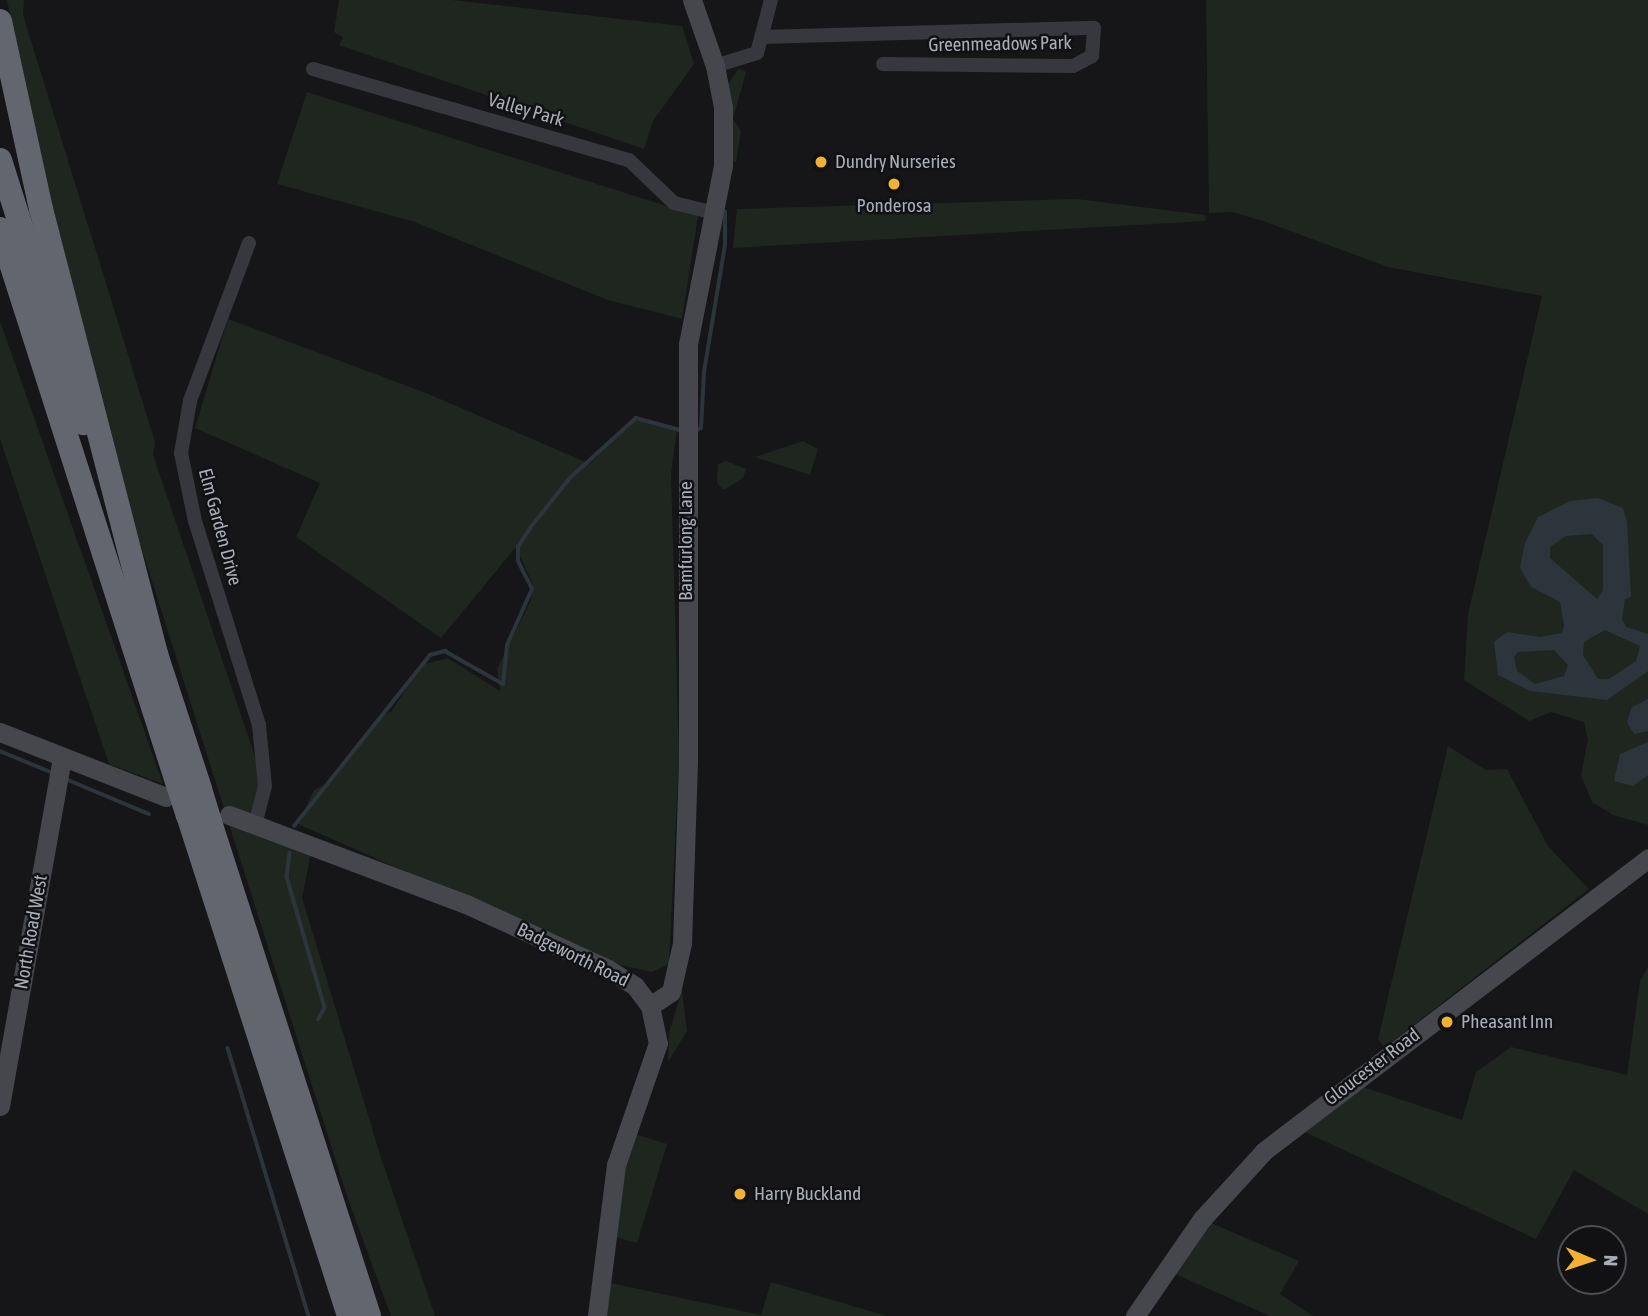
<!DOCTYPE html>
<html>
<head>
<meta charset="utf-8">
<style>
	body { margin:0 }
	#map { position:relative; width:1648px; height:1316px; overflow:hidden; background:#161618; font-family:"Asap Condensed",sans-serif }
	div>[style] { position:absolute }
	[style*='--x'] { left:calc(var(--x)*1px); top:calc(var(--y)*1px); width:calc(var(--w)*1px); rotate:calc(var(--a)*1deg) }
	.green>* { inset:0; background:#1e261f }
	.water>* { inset:0; background:#2c353c }
	.stream>* { height:3.5px; margin:-1.75px; padding:0 1.75px; transform-origin:1.75px; border-radius:1.75px; background:#2c353c }
	.street>* { height:14px; margin:-7px; padding:0 7px; transform-origin:7px; border-radius:7px; background:#37383d }
	.secondary>* { height:19px; margin:-9.5px; padding:0 9.5px; transform-origin:9.5px; border-radius:9.5px; background:#45474d }
	.highway>* { height:24px; margin:-12px; padding:0 12px; transform-origin:12px; border-radius:12px; background:#63666e }
	.highway-bridge>* { height:24px; margin:-12px; padding:0 12px; transform-origin:12px; border-radius:12px; background:#63666e }
	.dots>* { width:19px; height:19px; translate:-50% -50%; box-sizing:border-box; border:4px solid #111113; border-radius:50% }
	span { translate:-50% -50%; white-space:nowrap; text-align:center; line-height:1.15; -webkit-text-stroke:5px #111113; paint-order:stroke }
	.street-label { font-size:19px; color:#a8adb8 }
	.poi-label { font-size:19px; color:#a8adb8 }
	.left { translate:0 -50%; text-align:left }
	.north { position:absolute; left:1557px; top:1225px; width:70px; height:70px; box-sizing:border-box; background:#111113; border:2px solid #4d4f55; border-radius:50%; rotate:92deg; font-size:19px; font-weight:700; line-height:28px; text-align:center; color:#a8adb8 }
	.north::after { content:''; display:block; margin:auto; width:24px; height:32px; background:#f2b134; clip-path:polygon(50% 0,100% 100%,50% 72%,0 100%) }
</style>
</head>
<body>
<div id="map">
	<div class="green">
		<div style="clip-path:polygon(7px 0,24px 0,23px 15px,155px 442px,153px 455px,265px 786px,255px 824px,313px 844px,302px 898px,381px 1158px,435px 1316px,391px 1316px,348px 1199px,138px 537px,69px 288px)"></div>
		<div style="clip-path:polygon(339px 0,452px 0,682px 26px,694px 64px,653px 121px,644px 149px,339px 45px,343px 37px,334px 32px)"></div>
		<div style="clip-path:polygon(1206px 0,1648px 0,1648px 825px,1613px 815px,1592px 802px,1581px 775px,1588px 739px,1584px 722px,1551px 712px,1529px 721px,1464px 680px,1468px 614px,1542px 296px,1388px 267px,1263px 221px,1232px 212px,1209px 213px)"></div>
		<div style="clip-path:polygon(739px 68px,746px 72px,733px 119px,741px 131px,736px 162px,731px 160px,728px 84px)"></div>
		<div style="clip-path:polygon(307px 92px,698px 216px,682px 319px,608px 300px,412px 221px,277px 184px)"></div>
		<div style="clip-path:polygon(1077px 199px,1205px 215px,1206px 221px,733px 248px,737px 209px)"></div>
		<div style="clip-path:polygon(228px 319px,426px 393px,590px 464px,635px 416px,677px 430px,671px 474px,679px 758px,669px 964px,652px 972px,612px 963px,298px 824px,314px 790px,326px 784px,377px 718px,392px 711px,421px 665px,448px 658px,500px 691px,497px 669px,531px 600px,533px 585px,516px 547px,441px 638px,296px 537px,320px 483px,195px 428px)"></div>
		<div style="clip-path:polygon(0 321px,163px 784px,109px 764px,0 439px)"></div>
		<div style="clip-path:polygon(803px 441px,818px 449px,810px 475px,755px 457px)"></div>
		<div style="clip-path:polygon(726px 461px,746px 469px,743px 478px,724px 490px,717px 483px,718px 464px)"></div>
		<div style="clip-path:polygon(1448px 746px,1486px 770px,1507px 769px,1548px 846px,1589px 889px,1384px 1048px,1378px 1039px)"></div>
		<div style="clip-path:polygon(1648px 967px,1648px 1214px,1574px 1170px,1536px 1239px,1294px 1127px,1351px 1083px,1462px 1120px,1476px 1072px,1511px 1047px,1627px 1075px,1640px 981px)"></div>
		<div style="clip-path:polygon(682px 990px,687px 1031px,668px 1062px,669px 1033px)"></div>
		<div style="clip-path:polygon(628px 1132px,667px 1144px,637px 1243px,605px 1234px)"></div>
		<div style="clip-path:polygon(1202px 1219px,1299px 1261px,1280px 1294px,1313px 1316px,1270px 1316px,1166px 1270px)"></div>
		<div style="clip-path:polygon(601px 1281px,761px 1315px,771px 1282px,887px 1316px,598px 1316px)"></div>
	</div>
	<div class="water">
		<div style="clip-path:polygon(evenodd,1598px 498px,1623px 508px,1627px 522px,1631px 597px,1625px 599px,1622px 619px,1626px 627px,1648px 634px,1648px 671px,1607px 700px,1530px 691px,1498px 675px,1494px 642px,1507px 632px,1540px 637px,1562px 633px,1564px 626px,1560px 602px,1531px 587px,1520px 568px,1525px 543px,1538px 517px,1570px 501px,1598px 498px,1592px 534px,1603px 545px,1603px 590px,1597px 599px,1550px 558px,1550px 547px,1566px 536px,1592px 534px,1598px 498px,1605px 630px,1640px 646px,1636px 661px,1609px 679px,1598px 679px,1583px 655px,1584px 642px,1605px 630px,1598px 498px,1554px 650px,1568px 665px,1564px 676px,1535px 684px,1517px 671px,1514px 657px,1518px 652px,1554px 650px)"></div>
		<div style="clip-path:polygon(1648px 699px,1648px 731px,1634px 734px,1627px 722px,1632px 707px)"></div>
		<div style="clip-path:polygon(1648px 742px,1648px 775px,1633px 786px,1614px 781px,1620px 754px)"></div>
	</div>
	<div class="stream">
		<div style="--x:694;--y:432;--w:8;--a:-30"></div>
		<div style="--x:701;--y:428;--w:56;--a:-86.9"></div>
		<div style="--x:704;--y:372;--w:129;--a:-80.6"></div>
		<div style="--x:725;--y:245;--w:33;--a:-90"></div>
		<div style="--x:0;--y:751;--w:57;--a:22.5"></div>
		<div style="--x:66;--y:779;--w:90;--a:22.9"></div>
		<div style="--x:294;--y:826;--w:218;--a:-51.5"></div>
		<div style="--x:430;--y:655;--w:16;--a:-15"></div>
		<div style="--x:445;--y:651;--w:67;--a:29.6"></div>
		<div style="--x:503;--y:684;--w:39;--a:-84"></div>
		<div style="--x:507;--y:645;--w:61;--a:-65.9"></div>
		<div style="--x:532;--y:589;--w:31;--a:-117"></div>
		<div style="--x:518;--y:561;--w:14;--a:-90"></div>
		<div style="--x:518;--y:547;--w:24;--a:-57"></div>
		<div style="--x:531;--y:527;--w:63;--a:-51.5"></div>
		<div style="--x:570;--y:478;--w:89;--a:-42.3"></div>
		<div style="--x:636;--y:418;--w:46;--a:15.3"></div>
		<div style="--x:290;--y:853;--w:24;--a:97"></div>
		<div style="--x:287;--y:877;--w:136;--a:73.8"></div>
		<div style="--x:325;--y:1008;--w:13;--a:119"></div>
		<div style="--x:228;--y:1048;--w:280;--a:73.2"></div>
	</div>
	<div class="street">
		<div style="--x:762;--y:37;--w:332;--a:-1.6"></div>
		<div style="--x:1094;--y:28;--w:28;--a:94"></div>
		<div style="--x:1092;--y:56;--w:21;--a:152"></div>
		<div style="--x:1073;--y:66;--w:190;--a:-179.4"></div>
		<div style="--x:715;--y:66;--w:44;--a:-17.2"></div>
		<div style="--x:757;--y:53;--w:55;--a:-75.2"></div>
		<div style="--x:313;--y:69;--w:329;--a:16.1"></div>
		<div style="--x:629;--y:160;--w:62;--a:43.7"></div>
		<div style="--x:674;--y:203;--w:42;--a:13.7"></div>
		<div style="--x:249;--y:243;--w:169;--a:110.5"></div>
		<div style="--x:190;--y:401;--w:53;--a:99.8"></div>
		<div style="--x:181;--y:453;--w:69;--a:78.4"></div>
		<div style="--x:195;--y:521;--w:214;--a:72.6"></div>
		<div style="--x:259;--y:725;--w:61;--a:84.4"></div>
		<div style="--x:265;--y:786;--w:40;--a:104.4"></div>
	</div>
	<div class="secondary">
		<div style="--x:0;--y:732;--w:178;--a:21.4"></div>
		<div style="--x:229;--y:815;--w:253;--a:20.6"></div>
		<div style="--x:466;--y:904;--w:156;--a:24.6"></div>
		<div style="--x:608;--y:969;--w:32;--a:32"></div>
		<div style="--x:635;--y:986;--w:25;--a:53"></div>
		<div style="--x:650;--y:1006;--w:38;--a:78"></div>
		<div style="--x:658;--y:1043;--w:129;--a:109"></div>
		<div style="--x:616;--y:1165;--w:152;--a:97.2"></div>
		<div style="--x:650;--y:1006;--w:25;--a:-34"></div>
		<div style="--x:671;--y:992;--w:50;--a:-77.3"></div>
		<div style="--x:682;--y:943;--w:184;--a:-88.1"></div>
		<div style="--x:688;--y:759;--w:415;--a:-90"></div>
		<div style="--x:688;--y:344;--w:181;--a:-78.9"></div>
		<div style="--x:723;--y:166;--w:59;--a:-90"></div>
		<div style="--x:723;--y:107;--w:42;--a:-101"></div>
		<div style="--x:715;--y:66;--w:70;--a:-109.2"></div>
		<div style="--x:0;--y:1106;--w:353;--a:-79.9"></div>
		<div style="--x:1135;--y:1316;--w:118;--a:-55.4"></div>
		<div style="--x:1202;--y:1219;--w:92;--a:-47.6"></div>
		<div style="--x:1264;--y:1151;--w:483;--a:-37.3"></div>
	</div>
	<div class="highway">
		<div style="--x:0;--y:21;--w:192;--a:77.7"></div>
		<div style="--x:41;--y:209;--w:474;--a:75.5"></div>
		<div style="--x:0;--y:160;--w:276;--a:72.5"></div>
		<div style="--x:0;--y:229;--w:584;--a:72.25"></div>
		<div style="--x:155;--y:651;--w:145;--a:71.9"></div>
		<div style="--x:188;--y:815;--w:526;--a:72.18"></div>
		<div style="--x:210;--y:822;--w:519;--a:72.16"></div>
	</div>
	<div class="highway-bridge">
		<div style="--x:178;--y:785;--w:32;--a:72"></div>
		<div style="--x:200;--y:789;--w:34;--a:73"></div>
	</div>
	<div class="dots">
		<div style="left:821px;top:162px;background:#f2b134"></div>
		<div style="left:894px;top:184px;background:#f2b134"></div>
		<div style="left:1447px;top:1022px;background:#f2b134"></div>
		<div style="left:740px;top:1194px;background:#f2b134"></div>
	</div>
	<div class="street-label">
		<span style="left:1000px;top:44px;rotate:-1deg">Greenmeadows Park</span>
		<span style="left:526px;top:110px;rotate:16deg">Valley Park</span>
		<span style="left:220px;top:527px;rotate:75deg">Elm Garden Drive</span>
		<span style="left:686px;top:541px;rotate:-90deg">Bamfurlong Lane</span>
		<span style="left:31px;top:932px;rotate:-80deg">North Road West</span>
		<span style="left:573px;top:955px;rotate:26deg">Badgeworth Road</span>
		<span style="left:1372px;top:1067px;rotate:-37deg">Gloucester Road</span>
	</div>
	<div class="poi-label">
		<span class="left" style="left:835px;top:162px">Dundry Nurseries</span>
		<span style="left:894px;top:206px">Ponderosa</span>
		<span class="left" style="left:1461px;top:1022px">Pheasant Inn</span>
		<span class="left" style="left:754px;top:1194px">Harry Buckland</span>
	</div>
	<div class="north">N</div>
</div>
</body>
</html>
